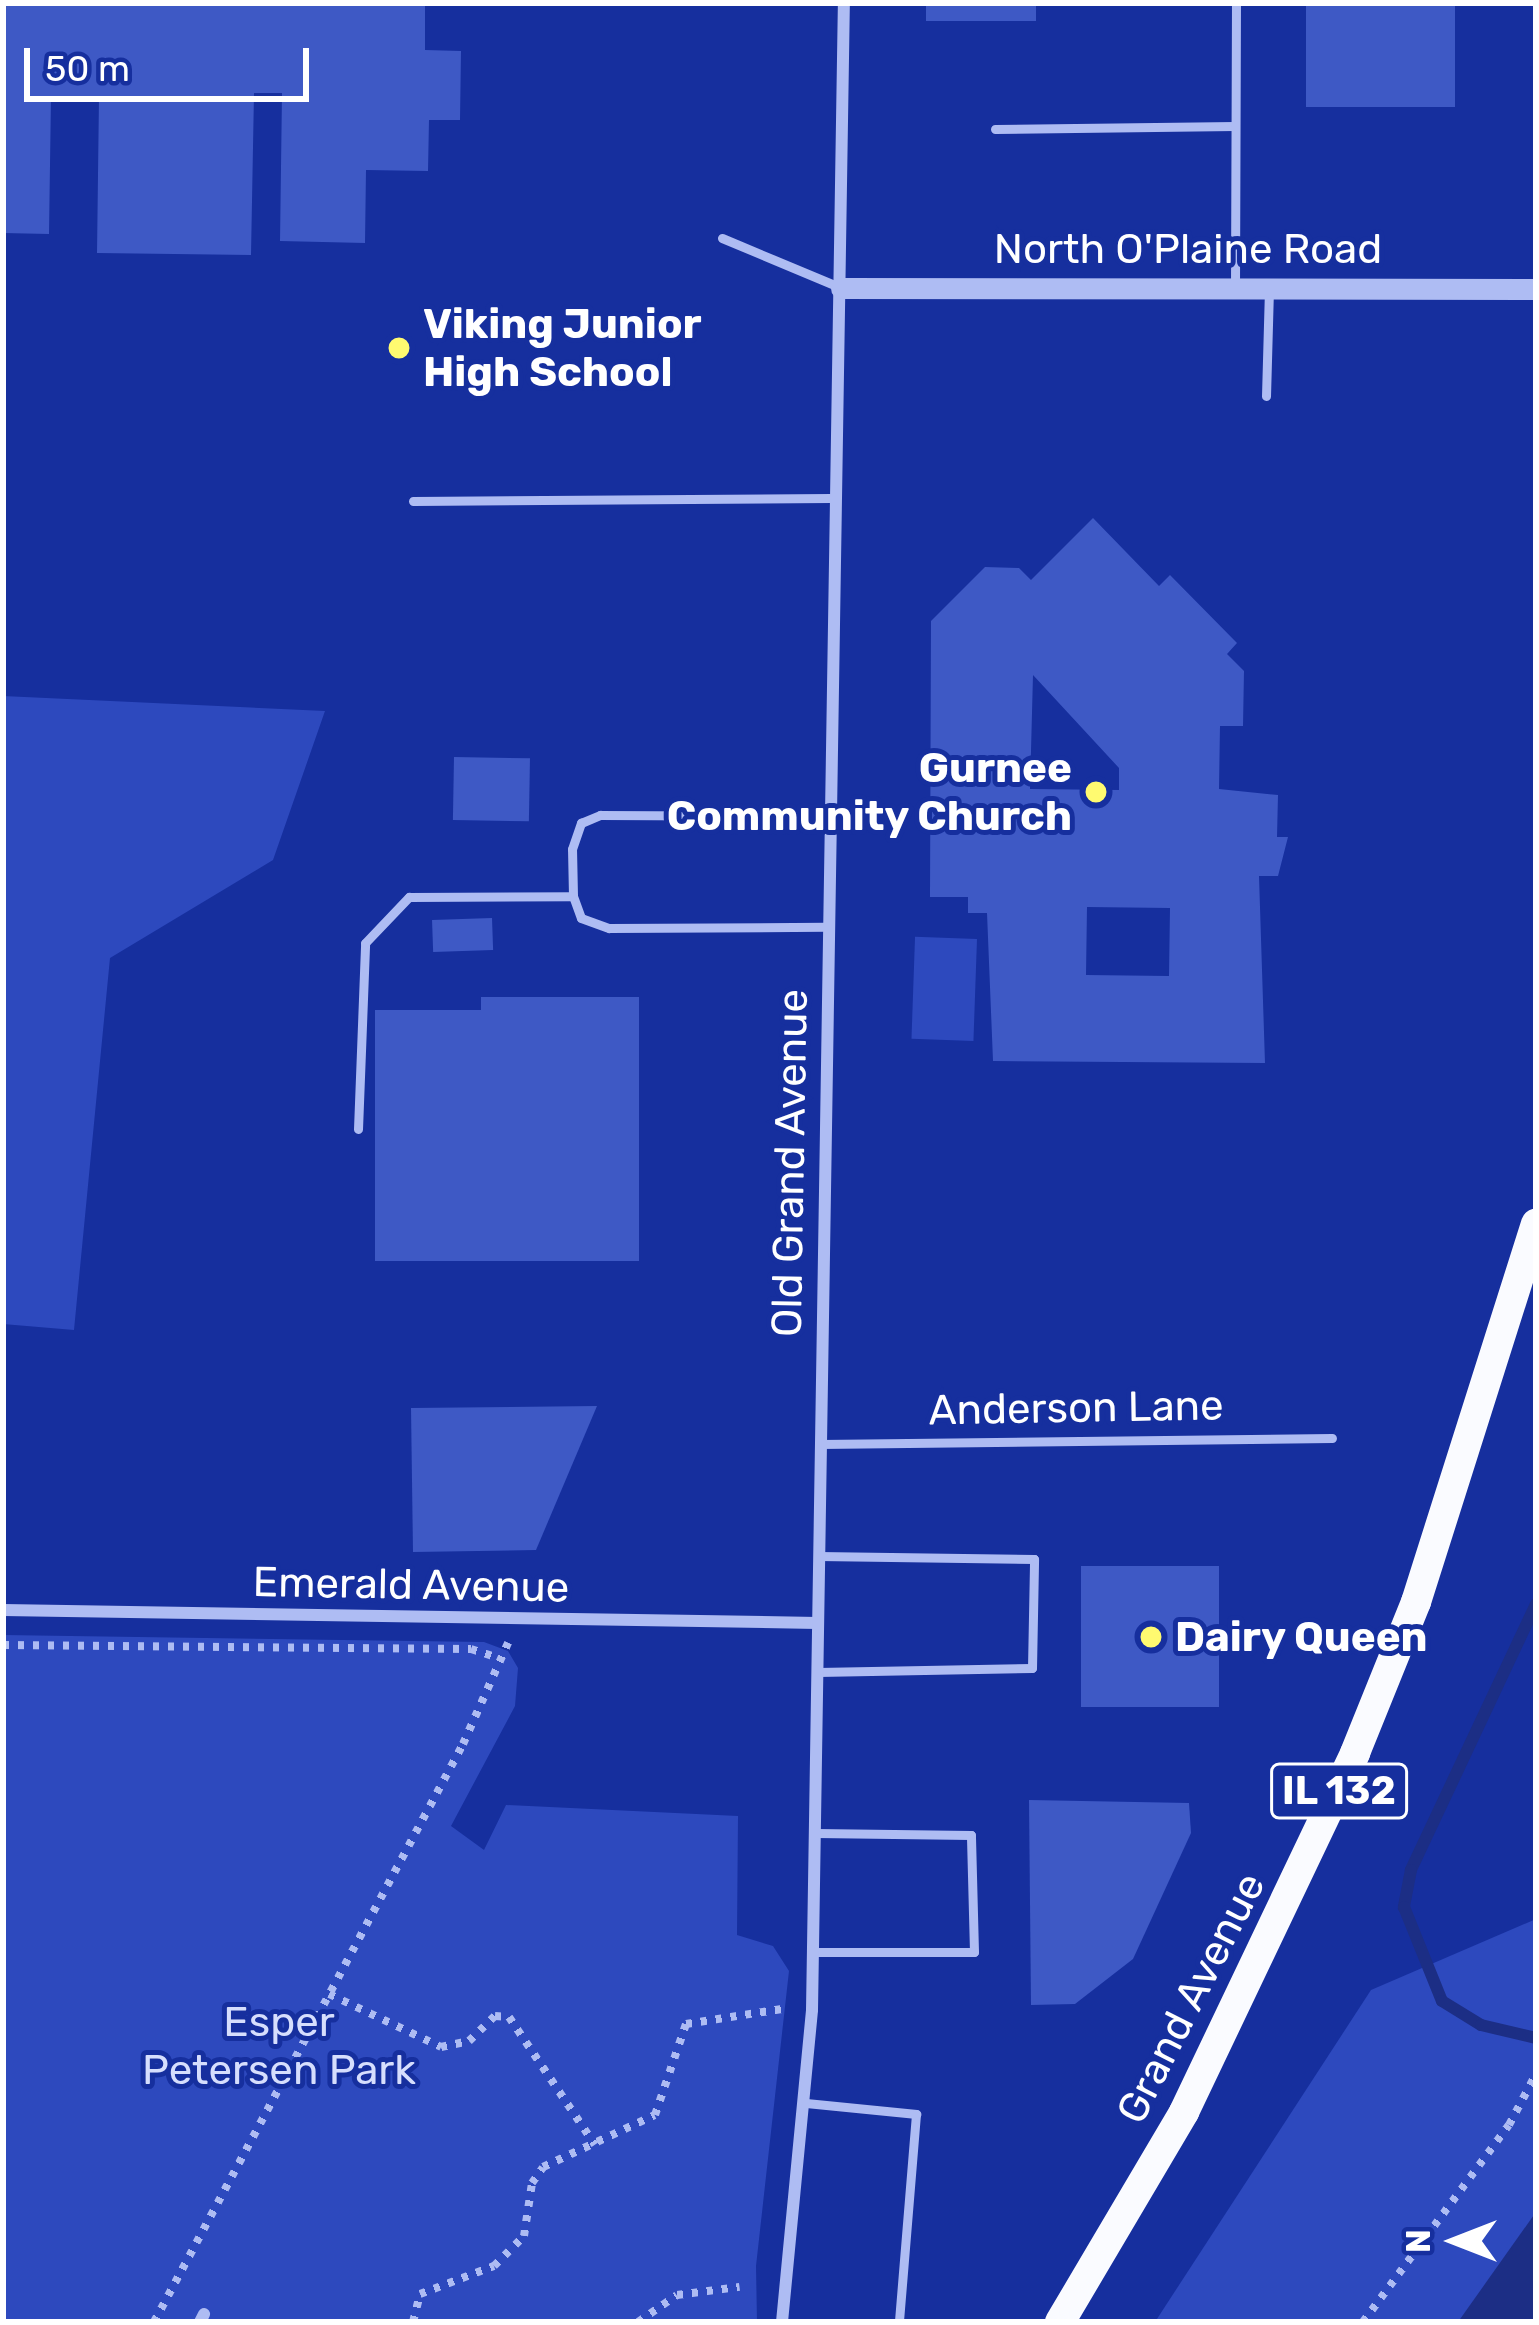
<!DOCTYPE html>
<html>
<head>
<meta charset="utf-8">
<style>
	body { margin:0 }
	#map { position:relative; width:1539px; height:2325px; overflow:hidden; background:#162f9e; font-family:Rubik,sans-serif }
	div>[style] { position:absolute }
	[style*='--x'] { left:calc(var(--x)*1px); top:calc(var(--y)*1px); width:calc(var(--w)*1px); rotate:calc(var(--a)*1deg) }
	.green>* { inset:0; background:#2d49be; transform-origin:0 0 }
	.water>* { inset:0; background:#1c2e85 }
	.stream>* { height:12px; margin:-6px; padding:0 6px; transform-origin:6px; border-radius:6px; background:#1c2e85 }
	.building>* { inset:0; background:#3e59c5; transform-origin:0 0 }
	.path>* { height:8px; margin-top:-4px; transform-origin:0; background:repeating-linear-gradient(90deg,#aebcf3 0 6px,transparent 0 15px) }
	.service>* { height:9px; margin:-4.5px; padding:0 4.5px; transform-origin:4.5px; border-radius:4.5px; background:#aebcf3 }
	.minor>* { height:12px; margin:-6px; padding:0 6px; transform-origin:6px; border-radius:6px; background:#aebcf3 }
	.tertiary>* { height:21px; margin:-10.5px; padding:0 10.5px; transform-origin:10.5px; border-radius:10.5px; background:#aebcf3 }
	.primary>* { height:30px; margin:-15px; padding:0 15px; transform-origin:15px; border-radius:15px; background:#fafbff }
	.dots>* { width:33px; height:33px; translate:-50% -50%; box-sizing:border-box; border:6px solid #162f9e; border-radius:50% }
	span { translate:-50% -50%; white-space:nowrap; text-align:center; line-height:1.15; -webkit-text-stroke:10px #162f9e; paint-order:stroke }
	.shield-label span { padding:3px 9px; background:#162f9e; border:3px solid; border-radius:9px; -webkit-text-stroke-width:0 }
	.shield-label { font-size:39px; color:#fff; font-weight:700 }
	.street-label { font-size:42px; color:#fff }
	.poi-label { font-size:42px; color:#fff; font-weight:700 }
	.left { translate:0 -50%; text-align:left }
	.right { translate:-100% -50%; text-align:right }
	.park-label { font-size:42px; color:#d6defd }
	.frame { position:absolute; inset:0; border:6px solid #fff; pointer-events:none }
	.north { position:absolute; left:1395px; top:2181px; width:120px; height:120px; -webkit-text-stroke:9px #162f9e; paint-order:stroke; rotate:270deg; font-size:33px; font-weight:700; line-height:48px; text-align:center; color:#fff }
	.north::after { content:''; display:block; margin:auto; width:42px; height:54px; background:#fff; clip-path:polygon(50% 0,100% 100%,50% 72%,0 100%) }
	.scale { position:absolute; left:24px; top:48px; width:285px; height:54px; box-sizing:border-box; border:6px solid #fff; border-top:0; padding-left:15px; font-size:36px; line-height:42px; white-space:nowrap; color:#fff; -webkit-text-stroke:9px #162f9e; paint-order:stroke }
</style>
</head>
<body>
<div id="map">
	<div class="green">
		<div style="clip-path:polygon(3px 696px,325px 711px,273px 860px,110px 958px,74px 1330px,3px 1324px)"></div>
		<div style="left:977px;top:939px;width:102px;height:62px;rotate:92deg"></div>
		<div style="clip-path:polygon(3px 1635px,484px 1642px,508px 1651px,518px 1668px,515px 1706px,451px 1826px,484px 1850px,506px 1805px,738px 1816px,737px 1935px,773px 1946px,789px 1971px,756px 2266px,757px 2322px,3px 2322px)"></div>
		<div style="clip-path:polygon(1536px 1919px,1536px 2322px,1155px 2322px,1371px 1990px)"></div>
	</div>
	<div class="water">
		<div style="clip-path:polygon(1536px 2212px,1536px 2322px,1458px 2322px)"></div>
	</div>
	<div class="stream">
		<div style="--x:1536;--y:1604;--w:294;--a:115.2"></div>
		<div style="--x:1411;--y:1870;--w:38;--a:101"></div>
		<div style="--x:1404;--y:1907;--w:101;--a:68"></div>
		<div style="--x:1442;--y:2001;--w:46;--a:31.6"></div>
		<div style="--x:1481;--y:2025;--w:57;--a:13.3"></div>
	</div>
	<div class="building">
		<div style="clip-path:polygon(3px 3px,425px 3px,425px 50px,461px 51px,460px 120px,429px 120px,428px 171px,366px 170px,365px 243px,280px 241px,282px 93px,254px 93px,251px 255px,97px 253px,99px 96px,51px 96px,49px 234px,3px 233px)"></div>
		<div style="left:926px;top:3px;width:110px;height:18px"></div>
		<div style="left:1306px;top:3px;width:149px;height:104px"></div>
		<div style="clip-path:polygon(evenodd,1093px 518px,1159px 586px,1170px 575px,1237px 643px,1227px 654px,1244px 671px,1243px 726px,1220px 726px,1219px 789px,1278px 795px,1277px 837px,1288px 837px,1278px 876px,1259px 876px,1265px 1063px,993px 1061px,987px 913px,968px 913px,968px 897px,930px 897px,931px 621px,985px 567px,1019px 568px,1031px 580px,1093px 518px,1033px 675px,1119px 768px,1119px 790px,1030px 789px,1033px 675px,1093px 518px,1087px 907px,1170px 908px,1169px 976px,1086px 975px,1087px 907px)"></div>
		<div style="left:454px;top:757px;width:76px;height:63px;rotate:1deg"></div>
		<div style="left:492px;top:918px;width:32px;height:60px;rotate:88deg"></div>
		<div style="clip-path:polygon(481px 997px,639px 997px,639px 1261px,375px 1261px,375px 1010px,481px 1010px)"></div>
		<div style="clip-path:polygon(597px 1406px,536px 1550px,413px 1552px,411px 1408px)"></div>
		<div style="left:1219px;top:1566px;width:141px;height:138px;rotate:90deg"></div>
		<div style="clip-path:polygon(1029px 1800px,1189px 1803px,1191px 1833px,1133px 1959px,1075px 2004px,1031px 2005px)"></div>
	</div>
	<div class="path">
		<div style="--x:3;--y:1645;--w:468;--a:0.5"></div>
		<div style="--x:471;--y:1649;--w:29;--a:18"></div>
		<div style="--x:329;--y:1994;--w:124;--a:25.3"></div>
		<div style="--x:441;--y:2047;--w:29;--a:-12"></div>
		<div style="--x:469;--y:2041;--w:36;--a:-44"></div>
		<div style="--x:495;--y:2016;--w:14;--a:4"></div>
		<div style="--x:509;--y:2017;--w:154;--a:56.1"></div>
		<div style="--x:154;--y:2322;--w:655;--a:-61.87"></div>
		<div style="--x:463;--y:1744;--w:111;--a:-66"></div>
		<div style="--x:413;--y:2322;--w:29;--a:-76"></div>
		<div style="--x:420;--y:2294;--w:79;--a:-20.7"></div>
		<div style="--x:494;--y:2266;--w:42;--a:-45"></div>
		<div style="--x:524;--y:2236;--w:54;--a:-81.4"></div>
		<div style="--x:532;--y:2183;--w:19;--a:-55"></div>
		<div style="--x:543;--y:2167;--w:123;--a:-24.9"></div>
		<div style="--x:655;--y:2115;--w:96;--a:-71.2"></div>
		<div style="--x:686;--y:2024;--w:97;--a:-8.9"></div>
		<div style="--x:638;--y:2322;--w:47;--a:-34.7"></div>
		<div style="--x:677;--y:2295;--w:63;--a:-7.4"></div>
		<div style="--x:1363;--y:2322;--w:245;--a:-53.5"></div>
		<div style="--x:1509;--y:2125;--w:58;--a:-62.1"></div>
	</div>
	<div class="service">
		<div style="--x:995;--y:129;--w:240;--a:-0.7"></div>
		<div style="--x:722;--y:238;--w:127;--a:22.7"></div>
		<div style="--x:1235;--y:288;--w:285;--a:-89.8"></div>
		<div style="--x:1266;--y:396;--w:108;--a:-88.4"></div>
		<div style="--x:413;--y:501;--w:418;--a:-0.4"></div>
		<div style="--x:573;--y:896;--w:47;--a:-91.2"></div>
		<div style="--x:572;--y:849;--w:28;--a:-71"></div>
		<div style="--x:581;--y:823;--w:21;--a:-23"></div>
		<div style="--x:600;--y:815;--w:226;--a:0.3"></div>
		<div style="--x:358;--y:1129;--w:186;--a:-87.8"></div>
		<div style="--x:365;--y:943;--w:64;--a:-46.3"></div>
		<div style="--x:409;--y:897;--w:164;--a:-0.3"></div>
		<div style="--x:573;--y:896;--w:23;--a:70"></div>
		<div style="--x:581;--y:918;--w:30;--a:20"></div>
		<div style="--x:609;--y:928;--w:216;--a:-0.3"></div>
		<div style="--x:820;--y:1444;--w:512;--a:-0.67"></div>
		<div style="--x:818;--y:1672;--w:214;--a:-1.1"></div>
		<div style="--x:1032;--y:1668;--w:109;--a:-88.9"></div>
		<div style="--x:1034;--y:1559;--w:216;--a:-179.2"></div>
		<div style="--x:813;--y:1952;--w:161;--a:0"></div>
		<div style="--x:974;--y:1952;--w:117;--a:-91.5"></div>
		<div style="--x:971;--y:1835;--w:155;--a:-179.3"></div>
		<div style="--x:806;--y:2103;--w:111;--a:5.7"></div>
		<div style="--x:916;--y:2114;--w:209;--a:94.7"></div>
	</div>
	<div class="minor">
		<div style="--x:3;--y:1610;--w:815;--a:0.91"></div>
		<div style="--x:200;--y:2322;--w:9;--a:-63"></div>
		<div style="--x:782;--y:2322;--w:313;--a:-84.5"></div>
		<div style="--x:812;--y:2010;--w:2007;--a:-89.09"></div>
	</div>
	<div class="tertiary">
		<div style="--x:841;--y:288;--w:695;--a:0.08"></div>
	</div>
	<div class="primary">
		<div style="--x:1060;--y:2322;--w:244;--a:-59.4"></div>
		<div style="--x:1184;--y:2112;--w:398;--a:-64.5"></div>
		<div style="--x:1355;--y:1753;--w:163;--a:-68"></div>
		<div style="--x:1416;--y:1602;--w:397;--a:-72.4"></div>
	</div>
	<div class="dots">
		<div style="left:399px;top:348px;background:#fffa70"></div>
		<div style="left:1096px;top:792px;background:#fffa70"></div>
		<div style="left:1151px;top:1637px;background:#fffa70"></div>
	</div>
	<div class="shield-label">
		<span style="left:1339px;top:1791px">IL 132</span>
	</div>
	<div class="street-label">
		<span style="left:1188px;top:249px">North O'Plaine Road</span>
		<span style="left:790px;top:1163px;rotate:-89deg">Old Grand Avenue</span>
		<span style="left:1076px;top:1408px;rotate:-1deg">Anderson Lane</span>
		<span style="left:411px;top:1585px;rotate:1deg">Emerald Avenue</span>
		<span style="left:1191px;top:1998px;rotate:-63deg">Grand Avenue</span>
	</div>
	<div class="poi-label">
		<span class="left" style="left:423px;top:348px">Viking Junior<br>High School</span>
		<span class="right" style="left:1072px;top:792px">Gurnee<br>Community Church</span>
		<span class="left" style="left:1175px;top:1637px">Dairy Queen</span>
	</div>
	<div class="park-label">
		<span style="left:279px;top:2046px">Esper<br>Petersen Park</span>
	</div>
	<div class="frame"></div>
	<div class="north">N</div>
	<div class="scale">50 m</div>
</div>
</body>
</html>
